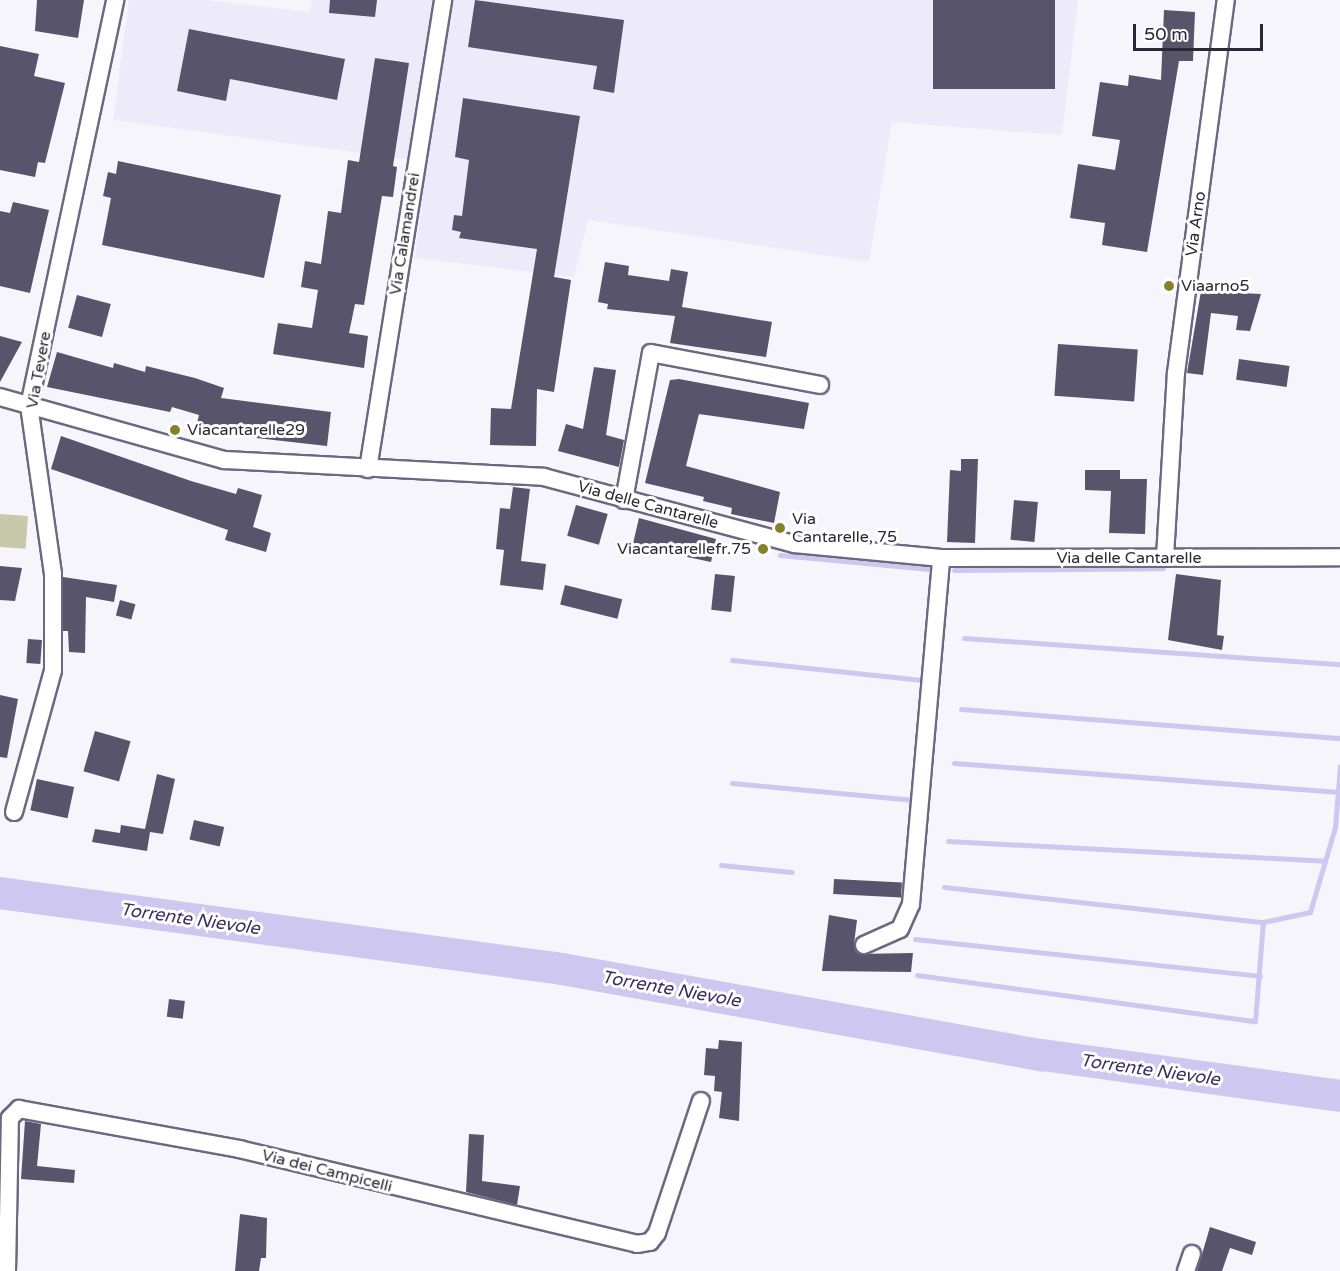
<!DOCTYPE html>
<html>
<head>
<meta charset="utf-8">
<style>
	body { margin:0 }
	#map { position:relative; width:1340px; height:1271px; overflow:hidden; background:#f6f5fb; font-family:"Varela Round",sans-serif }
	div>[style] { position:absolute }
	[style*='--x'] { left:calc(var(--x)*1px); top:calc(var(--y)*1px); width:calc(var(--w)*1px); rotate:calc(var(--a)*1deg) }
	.built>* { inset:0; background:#edebfa }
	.green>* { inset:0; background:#c8c8ab; transform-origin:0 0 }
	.stream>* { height:5px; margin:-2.5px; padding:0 2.5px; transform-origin:2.5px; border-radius:2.5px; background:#cec7f0 }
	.river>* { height:32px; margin:-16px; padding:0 16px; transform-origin:16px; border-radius:16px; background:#cec7f0 }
	.building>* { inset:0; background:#58546c; transform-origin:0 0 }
	.roads { filter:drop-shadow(2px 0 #6d6882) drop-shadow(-2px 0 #6d6882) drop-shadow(0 2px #6d6882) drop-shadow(0 -2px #6d6882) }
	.minor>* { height:16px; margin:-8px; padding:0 8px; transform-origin:8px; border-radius:8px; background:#fff }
	.dots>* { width:16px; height:16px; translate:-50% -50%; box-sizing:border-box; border:3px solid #fff; border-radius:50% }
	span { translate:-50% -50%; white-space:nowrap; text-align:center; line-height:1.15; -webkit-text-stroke:6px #fff; paint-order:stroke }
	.street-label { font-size:16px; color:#2a2833 }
	.poi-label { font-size:16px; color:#2a2833 }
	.left { translate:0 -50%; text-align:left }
	.right { translate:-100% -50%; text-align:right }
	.water-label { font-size:18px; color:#3b2e61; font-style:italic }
	.scale { position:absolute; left:1133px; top:24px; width:130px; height:27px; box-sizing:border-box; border:3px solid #2a2833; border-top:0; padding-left:8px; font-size:18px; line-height:21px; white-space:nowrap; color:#2a2833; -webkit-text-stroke:4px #fff; paint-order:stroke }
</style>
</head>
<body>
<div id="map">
	<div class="built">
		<div style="clip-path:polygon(129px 0,206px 0,310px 12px,312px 0,1078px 0,1062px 135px,892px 122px,869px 262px,588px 220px,574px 277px,415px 258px,427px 162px,113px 120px)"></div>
	</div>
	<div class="green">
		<div style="left:0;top:514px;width:28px;height:33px;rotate:4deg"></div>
	</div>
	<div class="stream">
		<div style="--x:780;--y:555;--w:150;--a:5.4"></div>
		<div style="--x:954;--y:570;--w:209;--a:-0.5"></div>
		<div style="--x:964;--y:638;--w:377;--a:4"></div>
		<div style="--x:732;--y:660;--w:191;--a:6"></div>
		<div style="--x:961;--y:709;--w:380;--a:4.4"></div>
		<div style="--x:954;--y:763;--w:383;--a:4.3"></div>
		<div style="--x:732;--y:783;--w:183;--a:5.3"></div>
		<div style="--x:948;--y:841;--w:377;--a:3"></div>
		<div style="--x:721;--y:865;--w:71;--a:5.6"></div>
		<div style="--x:944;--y:887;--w:321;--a:6.3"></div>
		<div style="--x:915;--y:939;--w:347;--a:6.1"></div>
		<div style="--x:917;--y:975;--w:341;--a:7.8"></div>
		<div style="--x:1255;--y:1021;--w:99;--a:-85.4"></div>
		<div style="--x:1263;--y:922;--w:48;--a:-12"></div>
		<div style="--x:1310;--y:912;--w:89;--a:-73.6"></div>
		<div style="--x:1335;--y:827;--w:61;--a:-85.3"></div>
	</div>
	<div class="river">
		<div style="--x:0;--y:893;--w:567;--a:7.7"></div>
		<div style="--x:562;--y:969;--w:488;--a:10.2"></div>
		<div style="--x:1042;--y:1055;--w:301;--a:7.8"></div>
	</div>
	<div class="building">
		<div style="clip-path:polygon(37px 0,84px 0,78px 38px,35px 31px)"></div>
		<div style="clip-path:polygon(330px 0,377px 0,375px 17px,329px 13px)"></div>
		<div style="clip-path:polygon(475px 0,624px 20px,614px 93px,593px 89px,597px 66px,468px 47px)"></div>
		<div style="left:933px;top:0;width:122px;height:89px"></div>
		<div style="clip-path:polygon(1164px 10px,1195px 12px,1193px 61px,1179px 61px,1147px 252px,1102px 245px,1105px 223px,1070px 218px,1078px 164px,1115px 170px,1120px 140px,1092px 136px,1100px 82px,1128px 86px,1129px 75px,1161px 80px)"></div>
		<div style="clip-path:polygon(189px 29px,345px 59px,337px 100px,230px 79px,226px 101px,177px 91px)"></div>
		<div style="clip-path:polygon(0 46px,39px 54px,34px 76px,65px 83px,45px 163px,38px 162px,35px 177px,0 170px)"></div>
		<div style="clip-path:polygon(375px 58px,409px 63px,393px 166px,397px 167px,393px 197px,382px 196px,364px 305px,355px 304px,349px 333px,368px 336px,364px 368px,273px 354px,278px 323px,312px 328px,318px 290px,301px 287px,305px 261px,321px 264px,328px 211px,341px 213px,348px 160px,359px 162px)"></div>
		<div style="clip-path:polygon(463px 98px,580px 116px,554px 277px,571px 280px,554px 392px,537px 389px,536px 446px,490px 445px,491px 408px,511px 409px,537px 249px,459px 238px,461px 232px,452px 230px,454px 215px,462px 216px,469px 160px,455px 157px)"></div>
		<div style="clip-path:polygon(118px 161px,281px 195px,264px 278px,102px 245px,111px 198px,103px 196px,108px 172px,116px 174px)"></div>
		<div style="clip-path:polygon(13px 202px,49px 210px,30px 293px,0 286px,0 211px,10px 213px)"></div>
		<div style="clip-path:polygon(605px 262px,629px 266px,628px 275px,669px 281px,671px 269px,688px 272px,682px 307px,772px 322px,766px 357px,670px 343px,675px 316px,607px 309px,608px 304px,598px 302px)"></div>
		<div style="clip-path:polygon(1201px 291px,1261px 294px,1250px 331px,1236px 330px,1238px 316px,1211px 313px,1203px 375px,1187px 373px)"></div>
		<div style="left:77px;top:295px;width:35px;height:34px;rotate:15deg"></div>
		<div style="clip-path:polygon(0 336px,22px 342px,0 382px)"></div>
		<div style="left:1058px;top:344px;width:80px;height:52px;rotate:4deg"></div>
		<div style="clip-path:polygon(57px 352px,113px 368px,114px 363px,145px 372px,146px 366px,195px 378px,224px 388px,221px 398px,331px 412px,327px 446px,239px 436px,197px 423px,199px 415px,172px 407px,170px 412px,47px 387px)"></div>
		<div style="left:1239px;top:359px;width:51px;height:21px;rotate:8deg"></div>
		<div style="clip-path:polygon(594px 367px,616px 370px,606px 435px,624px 440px,619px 467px,558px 451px,566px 424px,583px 429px)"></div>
		<div style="clip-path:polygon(679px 379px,809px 403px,804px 429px,699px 414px,686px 466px,780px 492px,774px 523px,731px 514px,732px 508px,703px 501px,704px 497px,645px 483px,670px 380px)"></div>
		<div style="clip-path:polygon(61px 436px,191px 481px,236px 494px,238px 488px,262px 495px,253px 527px,271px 533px,266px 552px,225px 540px,228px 530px,51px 469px)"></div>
		<div style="clip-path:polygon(961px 459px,978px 459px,975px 543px,947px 542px,950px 470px,961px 471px)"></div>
		<div style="clip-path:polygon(1085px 470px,1120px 470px,1120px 479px,1147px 479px,1145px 534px,1109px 533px,1111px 491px,1085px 490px)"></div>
		<div style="clip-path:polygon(513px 487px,530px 489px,521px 561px,546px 564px,543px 590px,500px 585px,504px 550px,496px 549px,500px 508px,510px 509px)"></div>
		<div style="left:1014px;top:500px;width:24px;height:40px;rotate:5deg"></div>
		<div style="left:576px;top:505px;width:33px;height:32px;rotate:16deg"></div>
		<div style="clip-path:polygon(639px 518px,716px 539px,711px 562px,654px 550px,653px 557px,631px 552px)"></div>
		<div style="clip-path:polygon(0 566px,22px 568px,15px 601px,0 600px)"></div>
		<div style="left:715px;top:574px;width:20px;height:36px;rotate:6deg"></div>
		<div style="clip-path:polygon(1176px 574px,1221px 580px,1217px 635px,1224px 636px,1222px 650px,1168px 640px)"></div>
		<div style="clip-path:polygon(63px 577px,117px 585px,114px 602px,86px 597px,85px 653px,69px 652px,68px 631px,63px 631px)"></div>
		<div style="left:565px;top:585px;width:59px;height:20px;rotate:14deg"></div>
		<div style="left:120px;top:600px;width:16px;height:16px;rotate:15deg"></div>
		<div style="left:28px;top:639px;width:14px;height:24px;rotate:4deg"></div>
		<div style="clip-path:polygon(0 695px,18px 699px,7px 758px,0 757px)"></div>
		<div style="left:95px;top:731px;width:37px;height:42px;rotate:16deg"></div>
		<div style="clip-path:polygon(157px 774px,175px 779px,163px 834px,150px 832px,147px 851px,92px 842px,95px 829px,120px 833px,121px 825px,145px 829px)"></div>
		<div style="left:37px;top:779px;width:38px;height:32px;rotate:12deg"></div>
		<div style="left:194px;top:820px;width:31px;height:20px;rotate:13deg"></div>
		<div style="left:834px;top:879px;width:68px;height:15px;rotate:3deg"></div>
		<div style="clip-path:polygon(829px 915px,857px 920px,854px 944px,858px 954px,913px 953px,911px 972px,822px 971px)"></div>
		<div style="left:169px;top:999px;width:16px;height:18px;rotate:7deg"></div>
		<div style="clip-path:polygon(719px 1040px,742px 1042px,739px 1121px,719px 1118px,722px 1092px,714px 1091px,715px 1076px,704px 1075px,706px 1048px,718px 1049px)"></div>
		<div style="clip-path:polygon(25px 1121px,41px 1124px,37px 1166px,75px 1170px,74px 1183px,21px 1179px)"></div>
		<div style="clip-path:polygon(469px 1134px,484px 1135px,482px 1181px,520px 1186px,517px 1205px,466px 1192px)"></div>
		<div style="clip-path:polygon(240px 1214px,267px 1218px,266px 1258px,261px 1258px,259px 1271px,235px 1271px)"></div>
		<div style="clip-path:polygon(1210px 1227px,1256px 1242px,1252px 1255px,1230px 1248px,1222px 1271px,1197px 1271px)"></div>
	</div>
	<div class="roads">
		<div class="minor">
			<div style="--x:0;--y:397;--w:233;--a:15.7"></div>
			<div style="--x:224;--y:460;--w:320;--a:3"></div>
			<div style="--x:544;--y:477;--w:259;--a:15"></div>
			<div style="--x:794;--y:544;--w:148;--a:5.4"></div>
			<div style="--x:941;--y:558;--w:399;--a:-0.1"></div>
			<div style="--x:368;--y:469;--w:475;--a:-80.9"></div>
			<div style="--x:624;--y:500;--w:149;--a:-79.6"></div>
			<div style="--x:651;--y:353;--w:172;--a:10.7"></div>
			<div style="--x:1165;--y:557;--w:184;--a:-86.6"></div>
			<div style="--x:1176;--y:373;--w:376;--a:-82.4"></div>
			<div style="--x:14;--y:812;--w:147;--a:-74.6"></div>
			<div style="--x:53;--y:670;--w:96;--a:-90"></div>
			<div style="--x:53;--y:574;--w:170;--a:-98.1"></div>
			<div style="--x:29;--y:406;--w:415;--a:-78"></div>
			<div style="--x:864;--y:945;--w:39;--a:-24"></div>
			<div style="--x:900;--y:929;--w:27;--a:-66"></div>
			<div style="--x:911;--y:904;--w:347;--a:-85"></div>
			<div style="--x:7;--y:1271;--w:153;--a:-88.9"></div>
			<div style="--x:10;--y:1118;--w:13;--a:-45"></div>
			<div style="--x:19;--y:1109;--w:224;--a:10.3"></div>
			<div style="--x:239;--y:1149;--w:409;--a:13.4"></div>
			<div style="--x:637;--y:1244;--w:13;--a:-9"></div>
			<div style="--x:650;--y:1242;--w:11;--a:-52"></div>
			<div style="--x:657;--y:1233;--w:139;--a:-71.6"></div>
			<div style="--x:1186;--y:1271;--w:18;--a:-71"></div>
		</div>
	</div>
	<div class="dots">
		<div style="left:1169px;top:286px;background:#85822a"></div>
		<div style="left:175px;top:430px;background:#85822a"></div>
		<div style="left:780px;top:528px;background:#85822a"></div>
		<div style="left:763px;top:549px;background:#85822a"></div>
	</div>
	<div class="street-label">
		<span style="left:1196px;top:224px;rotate:-82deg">Via Arno</span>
		<span style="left:405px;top:234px;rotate:-81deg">Via Calamandrei</span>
		<span style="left:39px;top:370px;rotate:-80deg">Via Tevere</span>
		<span style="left:648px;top:505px;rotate:15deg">Via delle Cantarelle</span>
		<span style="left:1129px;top:558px">Via delle Cantarelle</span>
		<span style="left:327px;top:1171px;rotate:14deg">Via dei Campicelli</span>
	</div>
	<div class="poi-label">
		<span class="left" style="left:1181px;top:286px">Viaarno5</span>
		<span class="left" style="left:187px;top:430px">Viacantarelle29</span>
		<span class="left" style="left:792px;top:528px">Via<br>Cantarelle, 75</span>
		<span class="right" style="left:751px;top:549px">Viacantarellefr.75</span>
	</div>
	<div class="water-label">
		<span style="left:190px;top:919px;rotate:8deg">Torrente Nievole</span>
		<span style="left:671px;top:989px;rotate:10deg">Torrente Nievole</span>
		<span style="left:1150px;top:1070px;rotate:8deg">Torrente Nievole</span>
	</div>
	<div class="scale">50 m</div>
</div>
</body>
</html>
